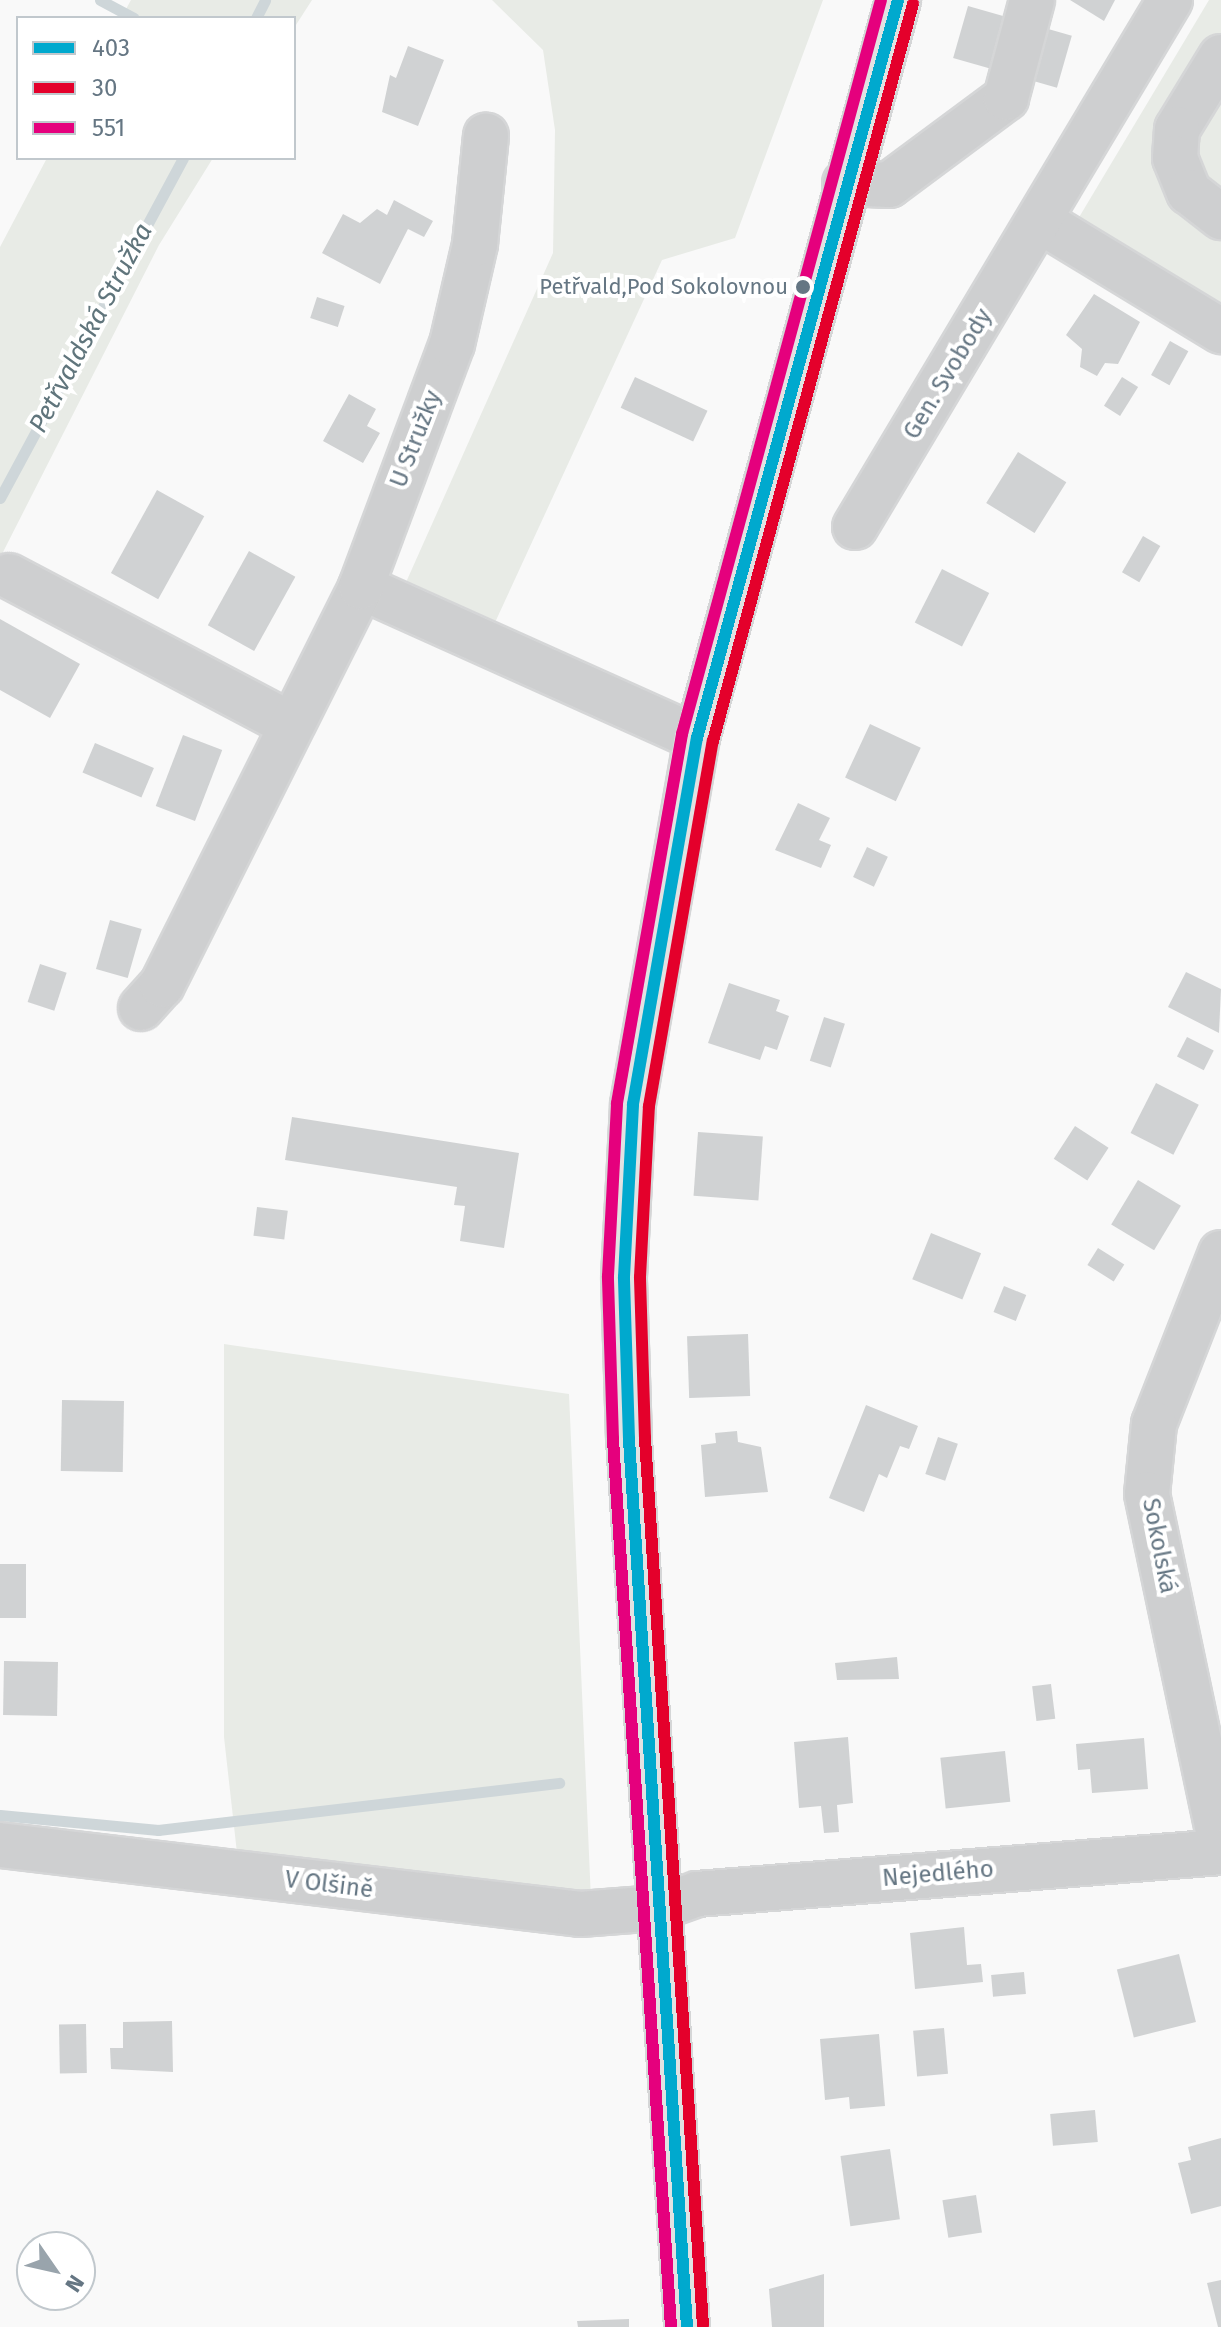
<!DOCTYPE html>
<html>
<head>
<meta charset="utf-8">
<style>
	body { margin:0 }
	#map { position:relative; width:1221px; height:2327px; overflow:hidden; background:#f9f9f9; font-family:"Fira Sans",sans-serif }
	div>[style] { position:absolute }
	[style*='--x'] { left:calc(var(--x)*1px); top:calc(var(--y)*1px); width:calc(var(--w)*1px); rotate:calc(var(--a)*1deg) }
	.green>* { inset:0; background:#e8ebe6 }
	.stream>* { height:11px; margin:-5.5px; padding:0 5.5px; transform-origin:5.5px; border-radius:5.5px; background:#ced6d9 }
	.building>* { inset:0; background:#d0d2d3; transform-origin:0 0 }
	.roads { filter:drop-shadow(2px 0 #d5d6d7) drop-shadow(-2px 0 #d5d6d7) drop-shadow(0 2px #d5d6d7) drop-shadow(0 -2px #d5d6d7) }
	.minor>* { height:44px; margin:-22px; padding:0 22px; transform-origin:22px; border-radius:22px; background:#cecfd0 }
	.major>* { height:44px; margin:-22px; padding:0 22px; transform-origin:22px; border-radius:22px; background:#e1e2e2 }
	.bus-1>* { height:12px; margin:-6px; padding:0 6px; transform-origin:6px; border-radius:6px; background:#00a9ce }
	.bus-2>* { height:12px; margin:-6px; padding:0 6px; transform-origin:6px; border-radius:6px; background:#e4002b }
	.bus-3>* { height:12px; margin:-6px; padding:0 6px; transform-origin:6px; border-radius:6px; background:#e5007d }
	.dots>* { width:22px; height:22px; translate:-50% -50%; box-sizing:border-box; border:4px solid #fff; border-radius:50% }
	span { translate:-50% -50%; white-space:nowrap; text-align:center; line-height:1.15; -webkit-text-stroke:8px #fff; paint-order:stroke }
	.bus-label { font-size:22px; color:#657683 }
	.right { translate:-100% -50%; text-align:right }
	.street-label { font-size:24px; color:#657683 }
	.water-label { font-size:26px; color:#60757c; font-style:italic }
	.legend { position:absolute; left:16px; top:16px; width:280px; height:144px; box-sizing:border-box; background:#fff; border:2px solid #c1c8cd; margin:0; padding:10px 14px; list-style:none; font-size:24px; color:#657683 }
	.legend li { display:flex; align-items:center; gap:16px; height:40px }
	.legend b { width:40px; border:2px solid #c1c8cd }
	.north { position:absolute; left:16px; top:2231px; width:80px; height:80px; box-sizing:border-box; background:#fff; border:2px solid #c1c8cd; border-radius:50%; rotate:124deg; font-size:22px; font-weight:700; line-height:32px; text-align:center; color:#657683 }
	.north::after { content:''; display:block; margin:auto; width:28px; height:36px; background:#99a4ac; clip-path:polygon(50% 0,100% 100%,50% 72%,0 100%) }
</style>
</head>
<body>
<div id="map">
	<div class="green">
		<div style="clip-path:polygon(131px 0,312px 0,294px 28px,294px 18px,121px 18px)"></div>
		<div style="clip-path:polygon(492px 0,823px 0,735px 238px,662px 260px,492px 629px,403px 589px,553px 253px,555px 130px,543px 50px)"></div>
		<div style="clip-path:polygon(1209px 0,1221px 0,1221px 310px,1075px 224px)"></div>
		<div style="clip-path:polygon(47px 158px,213px 158px,159px 245px,0 558px,0 247px)"></div>
		<div style="clip-path:polygon(224px 1344px,569px 1394px,591px 1900px,238px 1862px,224px 1737px)"></div>
	</div>
	<div class="stream">
		<div style="--x:100;--y:0;--w:38;--a:28"></div>
		<div style="--x:256;--y:18;--w:20;--a:-63"></div>
		<div style="--x:0;--y:498;--w:386;--a:-61.7"></div>
		<div style="--x:0;--y:1815;--w:159;--a:5.4"></div>
		<div style="--x:158;--y:1830;--w:404;--a:-6.7"></div>
	</div>
	<div class="building">
		<div style="clip-path:polygon(1070px 0,1115px 0,1104px 21px)"></div>
		<div style="left:968px;top:6px;width:108px;height:54px;rotate:16deg"></div>
		<div style="clip-path:polygon(408px 46px,444px 60px,418px 126px,382px 112px,390px 75px,396px 78px)"></div>
		<div style="clip-path:polygon(394px 200px,433px 221px,424px 237px,408px 229px,380px 284px,322px 253px,343px 214px,360px 223px,377px 209px,387px 215px)"></div>
		<div style="clip-path:polygon(1094px 294px,1140px 322px,1118px 364px,1105px 363px,1097px 376px,1080px 367px,1082px 349px,1066px 335px)"></div>
		<div style="left:317px;top:297px;width:29px;height:22px;rotate:18deg"></div>
		<div style="left:1170px;top:341px;width:21px;height:39px;rotate:29deg"></div>
		<div style="left:635px;top:377px;width:80px;height:34px;rotate:25deg"></div>
		<div style="left:1122px;top:377px;width:19px;height:34px;rotate:32deg"></div>
		<div style="clip-path:polygon(349px 394px,376px 409px,367px 426px,380px 433px,363px 463px,323px 441px)"></div>
		<div style="left:1018px;top:452px;width:57px;height:60px;rotate:32deg"></div>
		<div style="left:157px;top:490px;width:54px;height:95px;rotate:29deg"></div>
		<div style="left:1143px;top:536px;width:20px;height:42px;rotate:30deg"></div>
		<div style="left:249px;top:551px;width:53px;height:85px;rotate:29deg"></div>
		<div style="left:942px;top:569px;width:53px;height:60px;rotate:27deg"></div>
		<div style="clip-path:polygon(0 619px,80px 664px,50px 718px,0 690px)"></div>
		<div style="left:870px;top:724px;width:56px;height:59px;rotate:25deg"></div>
		<div style="left:183px;top:735px;width:42px;height:76px;rotate:21deg"></div>
		<div style="left:95px;top:743px;width:64px;height:32px;rotate:23deg"></div>
		<div style="clip-path:polygon(798px 803px,830px 818px,819px 840px,831px 845px,821px 868px,775px 850px)"></div>
		<div style="left:867px;top:847px;width:23px;height:33px;rotate:25deg"></div>
		<div style="left:110px;top:920px;width:33px;height:51px;rotate:16deg"></div>
		<div style="left:40px;top:964px;width:28px;height:40px;rotate:18deg"></div>
		<div style="clip-path:polygon(1186px 972px,1221px 989px,1219px 1033px,1168px 1007px)"></div>
		<div style="clip-path:polygon(729px 983px,780px 1000px,776px 1011px,789px 1016px,777px 1050px,765px 1046px,760px 1060px,708px 1043px)"></div>
		<div style="left:824px;top:1017px;width:22px;height:46px;rotate:18deg"></div>
		<div style="left:1187px;top:1037px;width:30px;height:22px;rotate:27deg"></div>
		<div style="left:1156px;top:1083px;width:48px;height:56px;rotate:27deg"></div>
		<div style="clip-path:polygon(292px 1117px,519px 1153px,504px 1248px,460px 1241px,465px 1206px,454px 1205px,457px 1187px,285px 1160px)"></div>
		<div style="left:1075px;top:1126px;width:40px;height:39px;rotate:33deg"></div>
		<div style="left:698px;top:1132px;width:65px;height:64px;rotate:4deg"></div>
		<div style="left:1138px;top:1180px;width:50px;height:52px;rotate:31deg"></div>
		<div style="left:257px;top:1207px;width:31px;height:29px;rotate:7deg"></div>
		<div style="left:931px;top:1233px;width:54px;height:50px;rotate:22deg"></div>
		<div style="left:1098px;top:1248px;width:31px;height:20px;rotate:32deg"></div>
		<div style="left:1004px;top:1286px;width:24px;height:28px;rotate:22deg"></div>
		<div style="left:748px;top:1334px;width:62px;height:61px;rotate:88deg"></div>
		<div style="left:62px;top:1400px;width:62px;height:71px;rotate:1deg"></div>
		<div style="clip-path:polygon(866px 1405px,918px 1426px,909px 1449px,900px 1446px,887px 1478px,879px 1474px,864px 1512px,829px 1498px)"></div>
		<div style="clip-path:polygon(737px 1431px,738px 1442px,761px 1447px,768px 1492px,705px 1497px,701px 1445px,716px 1443px,715px 1433px)"></div>
		<div style="left:938px;top:1437px;width:21px;height:39px;rotate:19deg"></div>
		<div style="left:0;top:1564px;width:26px;height:54px"></div>
		<div style="clip-path:polygon(897px 1657px,899px 1679px,837px 1680px,835px 1663px)"></div>
		<div style="left:4px;top:1661px;width:54px;height:54px;rotate:1deg"></div>
		<div style="left:1051px;top:1684px;width:35px;height:19px;rotate:83deg"></div>
		<div style="clip-path:polygon(848px 1737px,853px 1803px,837px 1805px,839px 1832px,824px 1833px,821px 1806px,799px 1808px,794px 1742px)"></div>
		<div style="clip-path:polygon(1144px 1738px,1148px 1789px,1092px 1793px,1090px 1769px,1078px 1770px,1076px 1744px)"></div>
		<div style="left:1005px;top:1751px;width:51px;height:65px;rotate:84deg"></div>
		<div style="clip-path:polygon(964px 1927px,967px 1965px,981px 1964px,983px 1982px,915px 1989px,910px 1933px)"></div>
		<div style="left:1179px;top:1954px;width:70px;height:64px;rotate:76deg"></div>
		<div style="left:1024px;top:1972px;width:22px;height:33px;rotate:85deg"></div>
		<div style="clip-path:polygon(172px 2021px,173px 2072px,111px 2069px,110px 2048px,123px 2048px,123px 2022px)"></div>
		<div style="left:86px;top:2024px;width:49px;height:27px;rotate:89deg"></div>
		<div style="left:944px;top:2028px;width:46px;height:31px;rotate:85deg"></div>
		<div style="clip-path:polygon(879px 2034px,885px 2106px,850px 2109px,849px 2097px,825px 2100px,820px 2039px)"></div>
		<div style="left:1095px;top:2110px;width:32px;height:45px;rotate:85deg"></div>
		<div style="clip-path:polygon(1221px 2138px,1221px 2206px,1191px 2214px,1178px 2163px,1191px 2160px,1188px 2147px)"></div>
		<div style="left:890px;top:2149px;width:71px;height:50px;rotate:82deg"></div>
		<div style="left:976px;top:2195px;width:38px;height:34px;rotate:81deg"></div>
		<div style="clip-path:polygon(824px 2274px,824px 2327px,772px 2327px,769px 2289px)"></div>
		<div style="clip-path:polygon(1221px 2280px,1221px 2327px,1218px 2327px,1207px 2283px)"></div>
		<div style="clip-path:polygon(629px 2319px,629px 2327px,578px 2327px,577px 2321px)"></div>
	</div>
	<div class="roads">
		<div class="minor">
			<div style="--x:1221;--y:57;--w:84;--a:121.4"></div>
			<div style="--x:1177;--y:129;--w:29;--a:94"></div>
			<div style="--x:1175;--y:158;--w:37;--a:68"></div>
			<div style="--x:1189;--y:192;--w:41;--a:38"></div>
			<div style="--x:845;--y:183;--w:44;--a:2.6"></div>
			<div style="--x:889;--y:185;--w:146;--a:-36.6"></div>
			<div style="--x:1006;--y:98;--w:101;--a:-75.1"></div>
			<div style="--x:1040;--y:221;--w:212;--a:31.3"></div>
			<div style="--x:855;--y:527;--w:614;--a:-59.13"></div>
			<div style="--x:9;--y:576;--w:315;--a:27.8"></div>
			<div style="--x:361;--y:587;--w:368;--a:24.2"></div>
			<div style="--x:141;--y:1008;--w:31;--a:-48"></div>
			<div style="--x:162;--y:985;--w:445;--a:-63.4"></div>
			<div style="--x:361;--y:587;--w:259;--a:-69.5"></div>
			<div style="--x:452;--y:344;--w:103;--a:-77"></div>
			<div style="--x:475;--y:244;--w:109;--a:-84.2"></div>
			<div style="--x:1221;--y:1253;--w:184;--a:111.4"></div>
			<div style="--x:1154;--y:1424;--w:70;--a:95.7"></div>
			<div style="--x:1147;--y:1494;--w:360;--a:78.1"></div>
			<div style="--x:0;--y:1845;--w:584;--a:6.78"></div>
			<div style="--x:580;--y:1914;--w:78;--a:-4.4"></div>
			<div style="--x:658;--y:1908;--w:41;--a:-19.7"></div>
			<div style="--x:697;--y:1894;--w:526;--a:-4.58"></div>
		</div>
		<div class="major">
			<div style="--x:687;--y:2327;--w:890;--a:-93.74"></div>
			<div style="--x:629;--y:1439;--w:162;--a:-91.8"></div>
			<div style="--x:624;--y:1277;--w:173;--a:-87"></div>
			<div style="--x:633;--y:1104;--w:372;--a:-80.1"></div>
			<div style="--x:697;--y:738;--w:765;--a:-74.76"></div>
		</div>
	</div>
	<div class="bus-1">
		<div style="--x:687;--y:2327;--w:890;--a:-93.74"></div>
		<div style="--x:629;--y:1439;--w:162;--a:-91.8"></div>
		<div style="--x:624;--y:1277;--w:173;--a:-87"></div>
		<div style="--x:633;--y:1104;--w:372;--a:-80.1"></div>
		<div style="--x:697;--y:738;--w:765;--a:-74.76"></div>
	</div>
	<div class="bus-2">
		<div style="--x:703;--y:2326;--w:890;--a:-93.74"></div>
		<div style="--x:645;--y:1438;--w:161;--a:-91.8"></div>
		<div style="--x:640;--y:1277;--w:171;--a:-87"></div>
		<div style="--x:649;--y:1106;--w:371;--a:-80.1"></div>
		<div style="--x:713;--y:741;--w:764;--a:-74.82"></div>
	</div>
	<div class="bus-3">
		<div style="--x:671;--y:2327;--w:890;--a:-93.74"></div>
		<div style="--x:613;--y:1439;--w:163;--a:-91.8"></div>
		<div style="--x:608;--y:1276;--w:173;--a:-87"></div>
		<div style="--x:617;--y:1103;--w:375;--a:-80"></div>
		<div style="--x:682;--y:734;--w:760;--a:-74.83"></div>
	</div>
	<div class="dots">
		<div style="left:803px;top:287px;background:#657683"></div>
	</div>
	<div class="bus-label">
		<span class="right" style="left:788px;top:287px">Petřvald,Pod Sokolovnou</span>
	</div>
	<div class="street-label">
		<span style="left:948px;top:374px;rotate:-59deg">Gen. Svobody</span>
		<span style="left:416px;top:439px;rotate:-69deg">U Stružky</span>
		<span style="left:1159px;top:1546px;rotate:79deg">Sokolská</span>
		<span style="left:938px;top:1874px;rotate:-5deg">Nejedlého</span>
		<span style="left:329px;top:1885px;rotate:7deg">V Olšině</span>
	</div>
	<div class="water-label">
		<span style="left:91px;top:328px;rotate:-62deg">Petřvaldská Stružka</span>
	</div>
	<ul class="legend">
	<li><b style="height:10px;background:#00a9ce"></b>403</li>
	<li><b style="height:10px;background:#e4002b"></b>30</li>
	<li><b style="height:10px;background:#e5007d"></b>551</li>
	</ul>
	<div class="north">N</div>
</div>
</body>
</html>
